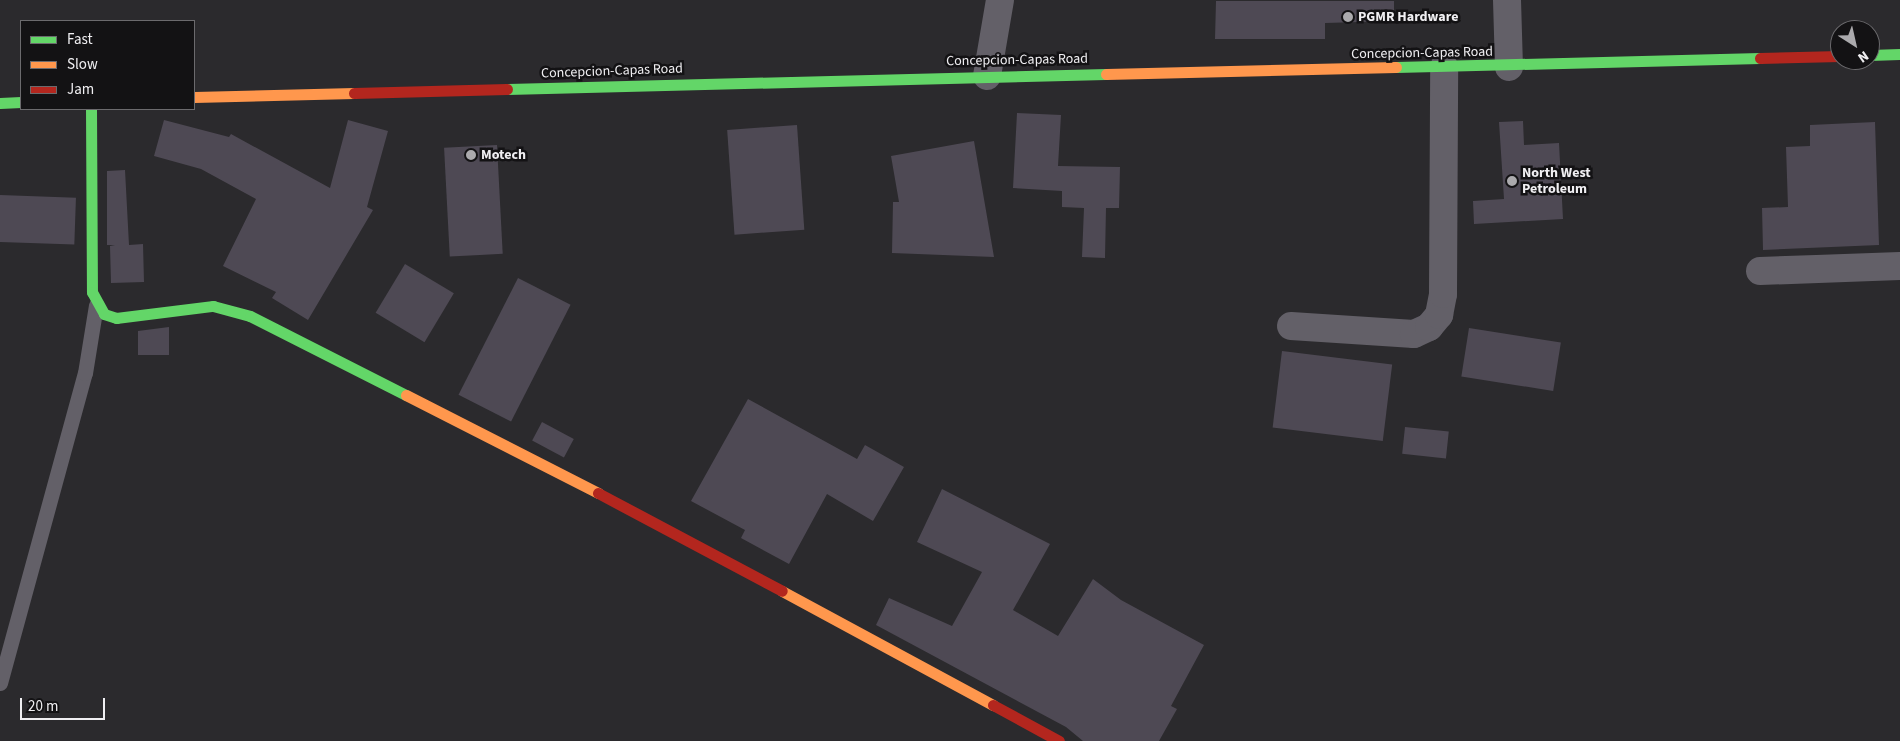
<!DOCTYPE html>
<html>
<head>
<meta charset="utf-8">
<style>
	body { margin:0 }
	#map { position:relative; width:1900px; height:741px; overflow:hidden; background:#2b2a2d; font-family:"Source Sans 3",sans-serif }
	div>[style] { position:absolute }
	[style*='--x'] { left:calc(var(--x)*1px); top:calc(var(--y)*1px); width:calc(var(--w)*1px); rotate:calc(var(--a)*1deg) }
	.building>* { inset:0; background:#4e4954; transform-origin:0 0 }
	.lane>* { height:15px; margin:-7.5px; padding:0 7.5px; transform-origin:7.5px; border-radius:7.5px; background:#636068 }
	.street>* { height:28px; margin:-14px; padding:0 14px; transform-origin:14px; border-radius:14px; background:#636068 }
	.fast>* { height:11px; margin:-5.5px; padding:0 5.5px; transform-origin:5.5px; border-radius:5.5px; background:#63d668 }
	.slow>* { height:11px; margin:-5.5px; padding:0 5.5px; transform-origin:5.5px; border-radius:5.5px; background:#ff974d }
	.jam>* { height:11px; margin:-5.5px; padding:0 5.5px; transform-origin:5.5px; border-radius:5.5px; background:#b3261e }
	.dots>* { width:14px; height:14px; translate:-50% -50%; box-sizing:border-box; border:2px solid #131214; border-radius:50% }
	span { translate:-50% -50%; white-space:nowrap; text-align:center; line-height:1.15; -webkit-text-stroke:5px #131214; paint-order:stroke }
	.poi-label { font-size:14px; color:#f0eff2; font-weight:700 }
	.left { translate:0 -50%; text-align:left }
	.street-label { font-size:14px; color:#f0eff2 }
	.legend { position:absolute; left:20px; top:20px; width:175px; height:90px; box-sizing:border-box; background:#131214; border:1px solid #6b6a6d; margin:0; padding:6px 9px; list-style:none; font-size:15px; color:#f0eff2 }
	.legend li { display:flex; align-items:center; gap:10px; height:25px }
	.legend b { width:25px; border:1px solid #6b6a6d }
	.north { position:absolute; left:1830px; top:20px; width:50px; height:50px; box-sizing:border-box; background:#131214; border:1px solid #6b6a6d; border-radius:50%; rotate:145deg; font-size:14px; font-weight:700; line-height:20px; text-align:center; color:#f0eff2 }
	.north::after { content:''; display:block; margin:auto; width:18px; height:22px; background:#abaaad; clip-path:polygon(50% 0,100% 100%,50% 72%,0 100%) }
	.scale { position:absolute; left:20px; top:698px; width:85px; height:22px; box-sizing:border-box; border:2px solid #f0eff2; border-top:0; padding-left:6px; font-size:15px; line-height:18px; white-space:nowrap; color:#f0eff2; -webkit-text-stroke:4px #131214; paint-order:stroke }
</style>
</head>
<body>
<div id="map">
	<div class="building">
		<div style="clip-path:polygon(1216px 1px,1394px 1px,1394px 21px,1325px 23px,1325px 39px,1215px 39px)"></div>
		<div style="clip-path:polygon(1017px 113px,1061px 115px,1058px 166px,1120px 167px,1119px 208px,1106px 208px,1105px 258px,1082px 257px,1084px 208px,1062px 207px,1062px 191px,1013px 188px)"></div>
		<div style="clip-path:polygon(164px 120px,229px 137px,231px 134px,330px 188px,348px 120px,388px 131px,367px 207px,373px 210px,308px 320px,272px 298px,276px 292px,223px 266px,256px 199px,201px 169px,154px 156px)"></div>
		<div style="clip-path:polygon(1523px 121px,1524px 145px,1559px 143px,1563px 219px,1474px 224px,1473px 201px,1504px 199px,1499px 122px)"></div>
		<div style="clip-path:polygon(1875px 122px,1879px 245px,1763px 250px,1762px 208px,1788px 207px,1786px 147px,1810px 146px,1810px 125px)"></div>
		<div style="left:797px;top:125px;width:105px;height:70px;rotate:86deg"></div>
		<div style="clip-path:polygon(974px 141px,994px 257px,892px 253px,893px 202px,899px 202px,891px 156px)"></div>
		<div style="left:497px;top:145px;width:109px;height:53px;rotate:87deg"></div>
		<div style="clip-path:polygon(125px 170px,129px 245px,143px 244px,144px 282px,111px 283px,110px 246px,115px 245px,107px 245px,107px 171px)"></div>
		<div style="left:0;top:195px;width:76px;height:47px;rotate:2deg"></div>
		<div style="left:405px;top:264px;width:57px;height:57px;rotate:31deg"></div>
		<div style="left:518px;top:278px;width:59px;height:131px;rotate:27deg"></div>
		<div style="clip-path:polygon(169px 327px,169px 355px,138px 355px,138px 331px)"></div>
		<div style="left:1469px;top:328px;width:93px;height:49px;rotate:9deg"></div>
		<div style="left:1282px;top:351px;width:111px;height:77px;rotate:7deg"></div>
		<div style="clip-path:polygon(748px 399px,857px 459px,865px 445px,904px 467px,873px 521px,827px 494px,789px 564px,741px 538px,745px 530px,691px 501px)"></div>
		<div style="left:542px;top:422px;width:36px;height:21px;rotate:28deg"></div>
		<div style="left:1405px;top:427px;width:44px;height:27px;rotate:6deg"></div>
		<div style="clip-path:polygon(942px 489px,1050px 544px,1013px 610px,1058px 636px,1093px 579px,1121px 600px,1204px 645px,1171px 706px,1177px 709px,1159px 741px,1083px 741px,1066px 727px,876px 625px,889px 598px,952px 626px,982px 572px,917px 542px)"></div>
	</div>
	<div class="lane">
		<div style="--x:0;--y:683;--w:321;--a:-74.7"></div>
		<div style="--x:85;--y:373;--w:69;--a:-80.8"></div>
	</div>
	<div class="street">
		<div style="--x:1507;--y:0;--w:67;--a:88.3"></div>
		<div style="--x:987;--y:76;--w:77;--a:-80.3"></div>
		<div style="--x:1760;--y:271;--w:140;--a:-2"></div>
		<div style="--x:1291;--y:326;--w:123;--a:3.7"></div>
		<div style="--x:1414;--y:334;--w:17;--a:-25"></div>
		<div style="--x:1429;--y:327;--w:16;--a:-50"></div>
		<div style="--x:1439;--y:315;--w:21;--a:-79"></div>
		<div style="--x:1443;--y:294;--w:227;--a:-89.7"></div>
	</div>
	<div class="fast">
		<div style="--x:1870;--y:55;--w:30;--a:-2"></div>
		<div style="--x:1396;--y:67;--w:364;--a:-1.4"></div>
		<div style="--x:507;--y:89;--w:599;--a:-1.43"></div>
		<div style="--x:0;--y:103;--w:21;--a:-3"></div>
		<div style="--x:91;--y:109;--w:183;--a:89.7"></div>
		<div style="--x:92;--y:292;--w:25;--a:61"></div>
		<div style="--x:104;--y:314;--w:13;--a:18"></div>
		<div style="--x:116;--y:318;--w:98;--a:-7.1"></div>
		<div style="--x:213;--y:306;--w:38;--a:15"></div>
		<div style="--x:250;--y:316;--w:175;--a:26.9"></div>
	</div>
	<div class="slow">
		<div style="--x:1106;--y:74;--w:290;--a:-1.4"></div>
		<div style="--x:194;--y:97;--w:160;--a:-1.4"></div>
		<div style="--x:406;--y:395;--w:216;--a:27"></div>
		<div style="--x:782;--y:591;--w:240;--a:28.4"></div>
	</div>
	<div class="jam">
		<div style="--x:1760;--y:58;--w:80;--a:-1.4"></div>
		<div style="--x:354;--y:93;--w:153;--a:-1.5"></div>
		<div style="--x:598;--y:493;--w:208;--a:28"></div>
		<div style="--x:993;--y:705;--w:75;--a:28.6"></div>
	</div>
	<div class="dots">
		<div style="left:1348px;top:17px;background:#abaaad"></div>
		<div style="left:471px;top:155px;background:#abaaad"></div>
		<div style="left:1512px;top:181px;background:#abaaad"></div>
	</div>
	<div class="poi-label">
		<span class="left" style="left:1358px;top:17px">PGMR Hardware</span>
		<span class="left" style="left:481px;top:155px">Motech</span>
		<span class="left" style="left:1522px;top:181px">North West<br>Petroleum</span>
	</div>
	<div class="street-label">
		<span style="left:1422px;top:53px;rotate:-1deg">Concepcion-Capas Road</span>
		<span style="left:1017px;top:60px;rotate:-1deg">Concepcion-Capas Road</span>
		<span style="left:612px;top:71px;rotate:-2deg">Concepcion-Capas Road</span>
	</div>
	<ul class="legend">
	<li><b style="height:6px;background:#63d668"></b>Fast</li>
	<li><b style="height:6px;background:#ff974d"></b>Slow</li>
	<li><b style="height:6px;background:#b3261e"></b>Jam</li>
	</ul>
	<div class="north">N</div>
	<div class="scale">20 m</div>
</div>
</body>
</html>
